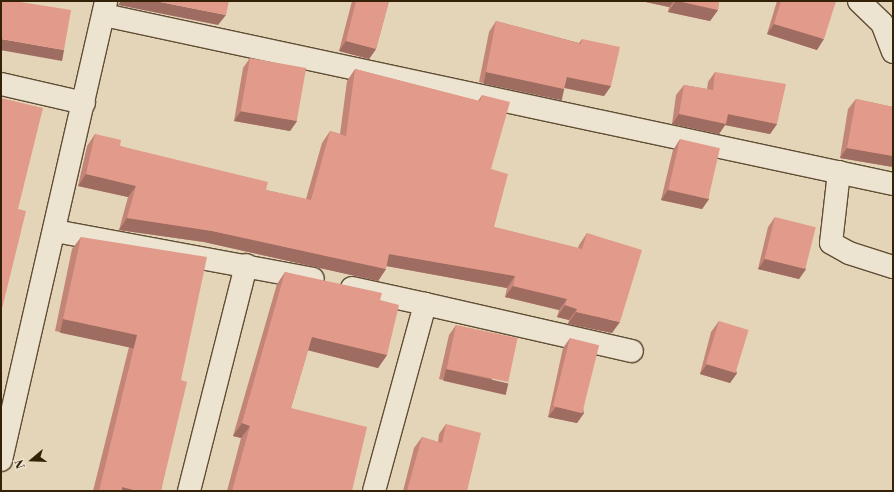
<!DOCTYPE html>
<html>
<head>
<meta charset="utf-8">
<style>
	body { margin:0 }
	#map { position:relative; width:894px; height:492px; overflow:hidden; background:#e4d4b8; font-family:"Libre Bodoni",serif }
	div>[style] { position:absolute }
	[style*='--x'] { left:calc(var(--x)*1px); top:calc(var(--y)*1px); width:calc(var(--w)*1px); rotate:calc(var(--a)*1deg) }
	.roads { filter:drop-shadow(1px 0 #604e34) drop-shadow(-1px 0 #604e34) drop-shadow(0 1px #604e34) drop-shadow(0 -1px #604e34) }
	.minor>* { height:22px; margin:-11px; padding:0 11px; transform-origin:11px; border-radius:11px; background:#ede3d1 }
	.wall>* { inset:0; background:#c28577 }
	.shaded-wall>* { inset:0; background:#9e6c61; transform-origin:0 0 }
	.building>* { inset:0; background:#e29b8a; transform-origin:0 0 }
	span { translate:-50% -50%; white-space:nowrap; text-align:center; line-height:1.15; -webkit-text-stroke:3px #ede3d1; paint-order:stroke }
	.frame { position:absolute; inset:0; border:2px solid #342208; pointer-events:none }
	.north { position:absolute; left:12px; top:440px; width:40px; height:40px; -webkit-text-stroke:3px #ede3d1; paint-order:stroke; rotate:251deg; font-size:11px; font-weight:700; line-height:16px; text-align:center; color:#342208 }
	.north::after { content:''; display:block; margin:auto; width:14px; height:18px; background:#342208; clip-path:polygon(50% 0,100% 100%,50% 72%,0 100%) }
</style>
</head>
<body>
<div id="map">
	<div class="roads">
		<div class="minor">
			<div style="--x:859;--y:1;--w:32;--a:44"></div>
			<div style="--x:882;--y:23;--w:31;--a:69"></div>
			<div style="--x:104;--y:15;--w:807;--a:12.09"></div>
			<div style="--x:1;--y:84;--w:85;--a:12.9"></div>
			<div style="--x:839;--y:172;--w:71;--a:96.4"></div>
			<div style="--x:831;--y:243;--w:21;--a:29"></div>
			<div style="--x:849;--y:253;--w:46;--a:17.7"></div>
			<div style="--x:55;--y:231;--w:262;--a:10.5"></div>
			<div style="--x:352;--y:288;--w:75;--a:12.4"></div>
			<div style="--x:1;--y:460;--w:471;--a:-77.1"></div>
			<div style="--x:189;--y:491;--w:233;--a:-75.8"></div>
			<div style="--x:374;--y:491;--w:194;--a:-74.7"></div>
			<div style="--x:425;--y:304;--w:212;--a:12.8"></div>
		</div>
	</div>
	<div class="wall">
		<div style="clip-path:polygon(352px 1px,389px 1px,376px 49px,369px 59px,339px 51px)"></div>
		<div style="clip-path:polygon(641px 1px,719px 1px,718px 10px,710px 21px,668px 12px,669px 7px)"></div>
		<div style="clip-path:polygon(777px 1px,836px 1px,817px 50px,767px 34px)"></div>
		<div style="clip-path:polygon(496px 21px,579px 43px,582px 39px,611px 86px,604px 96px,564px 88px,557px 99px,479px 82px,489px 32px)"></div>
		<div style="clip-path:polygon(250px 58px,297px 121px,290px 131px,234px 121px,243px 68px)"></div>
		<div style="clip-path:polygon(355px 69px,478px 101px,482px 95px,491px 169px,494px 227px,578px 248px,579px 245px,587px 233px,612px 333px,568px 324px,569px 320px,557px 317px,559px 310px,505px 297px,507px 288px,386px 266px,386px 269px,378px 281px,204px 242px,119px 230px,128px 197px,78px 186px,87px 146px,95px 134px,120px 146px,266px 190px,306px 199px,322px 143px,330px 131px,340px 134px,347px 81px)"></div>
		<div style="clip-path:polygon(715px 72px,777px 124px,770px 134px,725px 125px,719px 134px,672px 124px,676px 95px,684px 85px,707px 89px,708px 82px)"></div>
		<div style="clip-path:polygon(856px 99px,893px 107px,893px 167px,840px 158px,848px 109px)"></div>
		<div style="clip-path:polygon(680px 139px,709px 199px,702px 209px,661px 200px,673px 150px)"></div>
		<div style="clip-path:polygon(775px 217px,806px 269px,799px 279px,758px 269px,768px 227px)"></div>
		<div style="clip-path:polygon(81px 237px,181px 380px,161px 491px,93px 491px,129px 347px,55px 331px,72px 249px)"></div>
		<div style="clip-path:polygon(285px 272px,380px 300px,387px 355px,378px 368px,308px 350px,291px 408px,352px 491px,227px 491px,241px 438px,233px 436px,277px 284px)"></div>
		<div style="clip-path:polygon(719px 321px,737px 373px,730px 383px,700px 374px,711px 332px)"></div>
		<div style="clip-path:polygon(456px 325px,501px 393px,439px 379px,449px 335px)"></div>
		<div style="clip-path:polygon(570px 338px,584px 413px,577px 423px,548px 417px,563px 348px)"></div>
		<div style="clip-path:polygon(446px 424px,467px 491px,403px 491px,414px 448px,422px 437px,438px 442px,439px 434px)"></div>
	</div>
	<div class="shaded-wall">
		<div style="clip-path:polygon(121px 1px,155px 1px,226px 15px,218px 25px,118px 5px)"></div>
		<div style="clip-path:polygon(641px 1px,674px 1px,669px 7px)"></div>
		<div style="clip-path:polygon(676px 1px,678px 1px,718px 10px,710px 21px,668px 12px)"></div>
		<div style="clip-path:polygon(774px 24px,824px 39px,817px 50px,767px 34px)"></div>
		<div style="left:1px;top:39px;width:64px;height:11px;rotate:10deg"></div>
		<div style="clip-path:polygon(346px 41px,376px 49px,369px 59px,339px 51px)"></div>
		<div style="left:486px;top:72px;width:80px;height:12px;rotate:12deg"></div>
		<div style="clip-path:polygon(567px 77px,611px 86px,604px 96px,560px 87px)"></div>
		<div style="clip-path:polygon(241px 111px,297px 121px,290px 131px,234px 121px)"></div>
		<div style="clip-path:polygon(679px 114px,728px 114px,777px 124px,770px 134px,725px 125px,719px 134px,672px 124px)"></div>
		<div style="clip-path:polygon(847px 148px,893px 156px,893px 167px,840px 158px)"></div>
		<div style="clip-path:polygon(86px 174px,136px 186px,128px 197px,78px 186px)"></div>
		<div style="clip-path:polygon(668px 190px,709px 199px,702px 209px,661px 200px)"></div>
		<div style="clip-path:polygon(127px 218px,212px 231px,386px 269px,378px 281px,204px 242px,119px 230px)"></div>
		<div style="clip-path:polygon(389px 254px,515px 276px,507px 288px,381px 265px)"></div>
		<div style="clip-path:polygon(765px 259px,806px 269px,799px 279px,758px 269px)"></div>
		<div style="clip-path:polygon(513px 286px,567px 299px,559px 310px,505px 297px)"></div>
		<div style="clip-path:polygon(565px 305px,577px 309px,569px 320px,557px 317px)"></div>
		<div style="clip-path:polygon(576px 312px,620px 322px,612px 333px,568px 324px)"></div>
		<div style="left:63px;top:319px;width:76px;height:14px;rotate:12deg"></div>
		<div style="clip-path:polygon(312px 337px,387px 355px,378px 368px,303px 349px)"></div>
		<div style="clip-path:polygon(707px 364px,737px 373px,730px 383px,700px 374px)"></div>
		<div style="left:446px;top:369px;width:64px;height:12px;rotate:13deg"></div>
		<div style="clip-path:polygon(556px 407px,584px 413px,577px 423px,548px 417px)"></div>
		<div style="clip-path:polygon(242px 423px,250px 426px,241px 438px,233px 436px)"></div>
		<div style="clip-path:polygon(122px 487px,138px 491px,120px 491px)"></div>
	</div>
	<div class="building">
		<div style="clip-path:polygon(1px 1px,14px 1px,71px 10px,64px 50px,1px 39px)"></div>
		<div style="clip-path:polygon(155px 1px,229px 1px,226px 15px)"></div>
		<div style="clip-path:polygon(356px 1px,389px 1px,376px 49px,346px 41px)"></div>
		<div style="clip-path:polygon(678px 1px,719px 1px,718px 10px)"></div>
		<div style="clip-path:polygon(781px 1px,836px 1px,824px 39px,774px 24px)"></div>
		<div style="clip-path:polygon(496px 21px,581px 44px,582px 39px,620px 47px,611px 86px,567px 77px,564px 89px,486px 72px)"></div>
		<div style="left:250px;top:58px;width:57px;height:54px;rotate:10deg"></div>
		<div style="clip-path:polygon(355px 69px,480px 101px,482px 95px,510px 102px,491px 169px,508px 174px,494px 227px,582px 249px,587px 233px,642px 250px,620px 322px,576px 312px,577px 309px,565px 305px,567px 299px,513px 286px,515px 276px,389px 254px,386px 269px,212px 231px,127px 218px,136px 186px,86px 174px,95px 134px,121px 140px,120px 146px,268px 182px,266px 190px,311px 200px,330px 131px,346px 136px)"></div>
		<div style="clip-path:polygon(715px 72px,786px 84px,777px 124px,728px 114px,726px 124px,679px 114px,684px 85px,713px 90px)"></div>
		<div style="clip-path:polygon(1px 98px,43px 108px,18px 209px,26px 211px,1px 313px)"></div>
		<div style="clip-path:polygon(856px 99px,893px 107px,893px 156px,847px 148px)"></div>
		<div style="left:680px;top:139px;width:41px;height:52px;rotate:13deg"></div>
		<div style="left:775px;top:217px;width:42px;height:43px;rotate:14deg"></div>
		<div style="clip-path:polygon(81px 237px,207px 257px,181px 380px,187px 382px,161px 491px,138px 491px,122px 487px,122px 491px,99px 491px,137px 335px,63px 319px)"></div>
		<div style="clip-path:polygon(285px 272px,382px 293px,380px 300px,399px 305px,387px 355px,312px 337px,291px 408px,367px 427px,352px 491px,232px 491px,250px 426px,242px 423px)"></div>
		<div style="left:719px;top:321px;width:31px;height:45px;rotate:17deg"></div>
		<div style="left:456px;top:325px;width:63px;height:45px;rotate:12deg"></div>
		<div style="left:570px;top:338px;width:30px;height:70px;rotate:14deg"></div>
		<div style="clip-path:polygon(446px 424px,481px 433px,467px 491px,407px 491px,422px 437px,442px 443px)"></div>
	</div>
	<div class="frame"></div>
	<div class="north">N</div>
</div>
</body>
</html>
